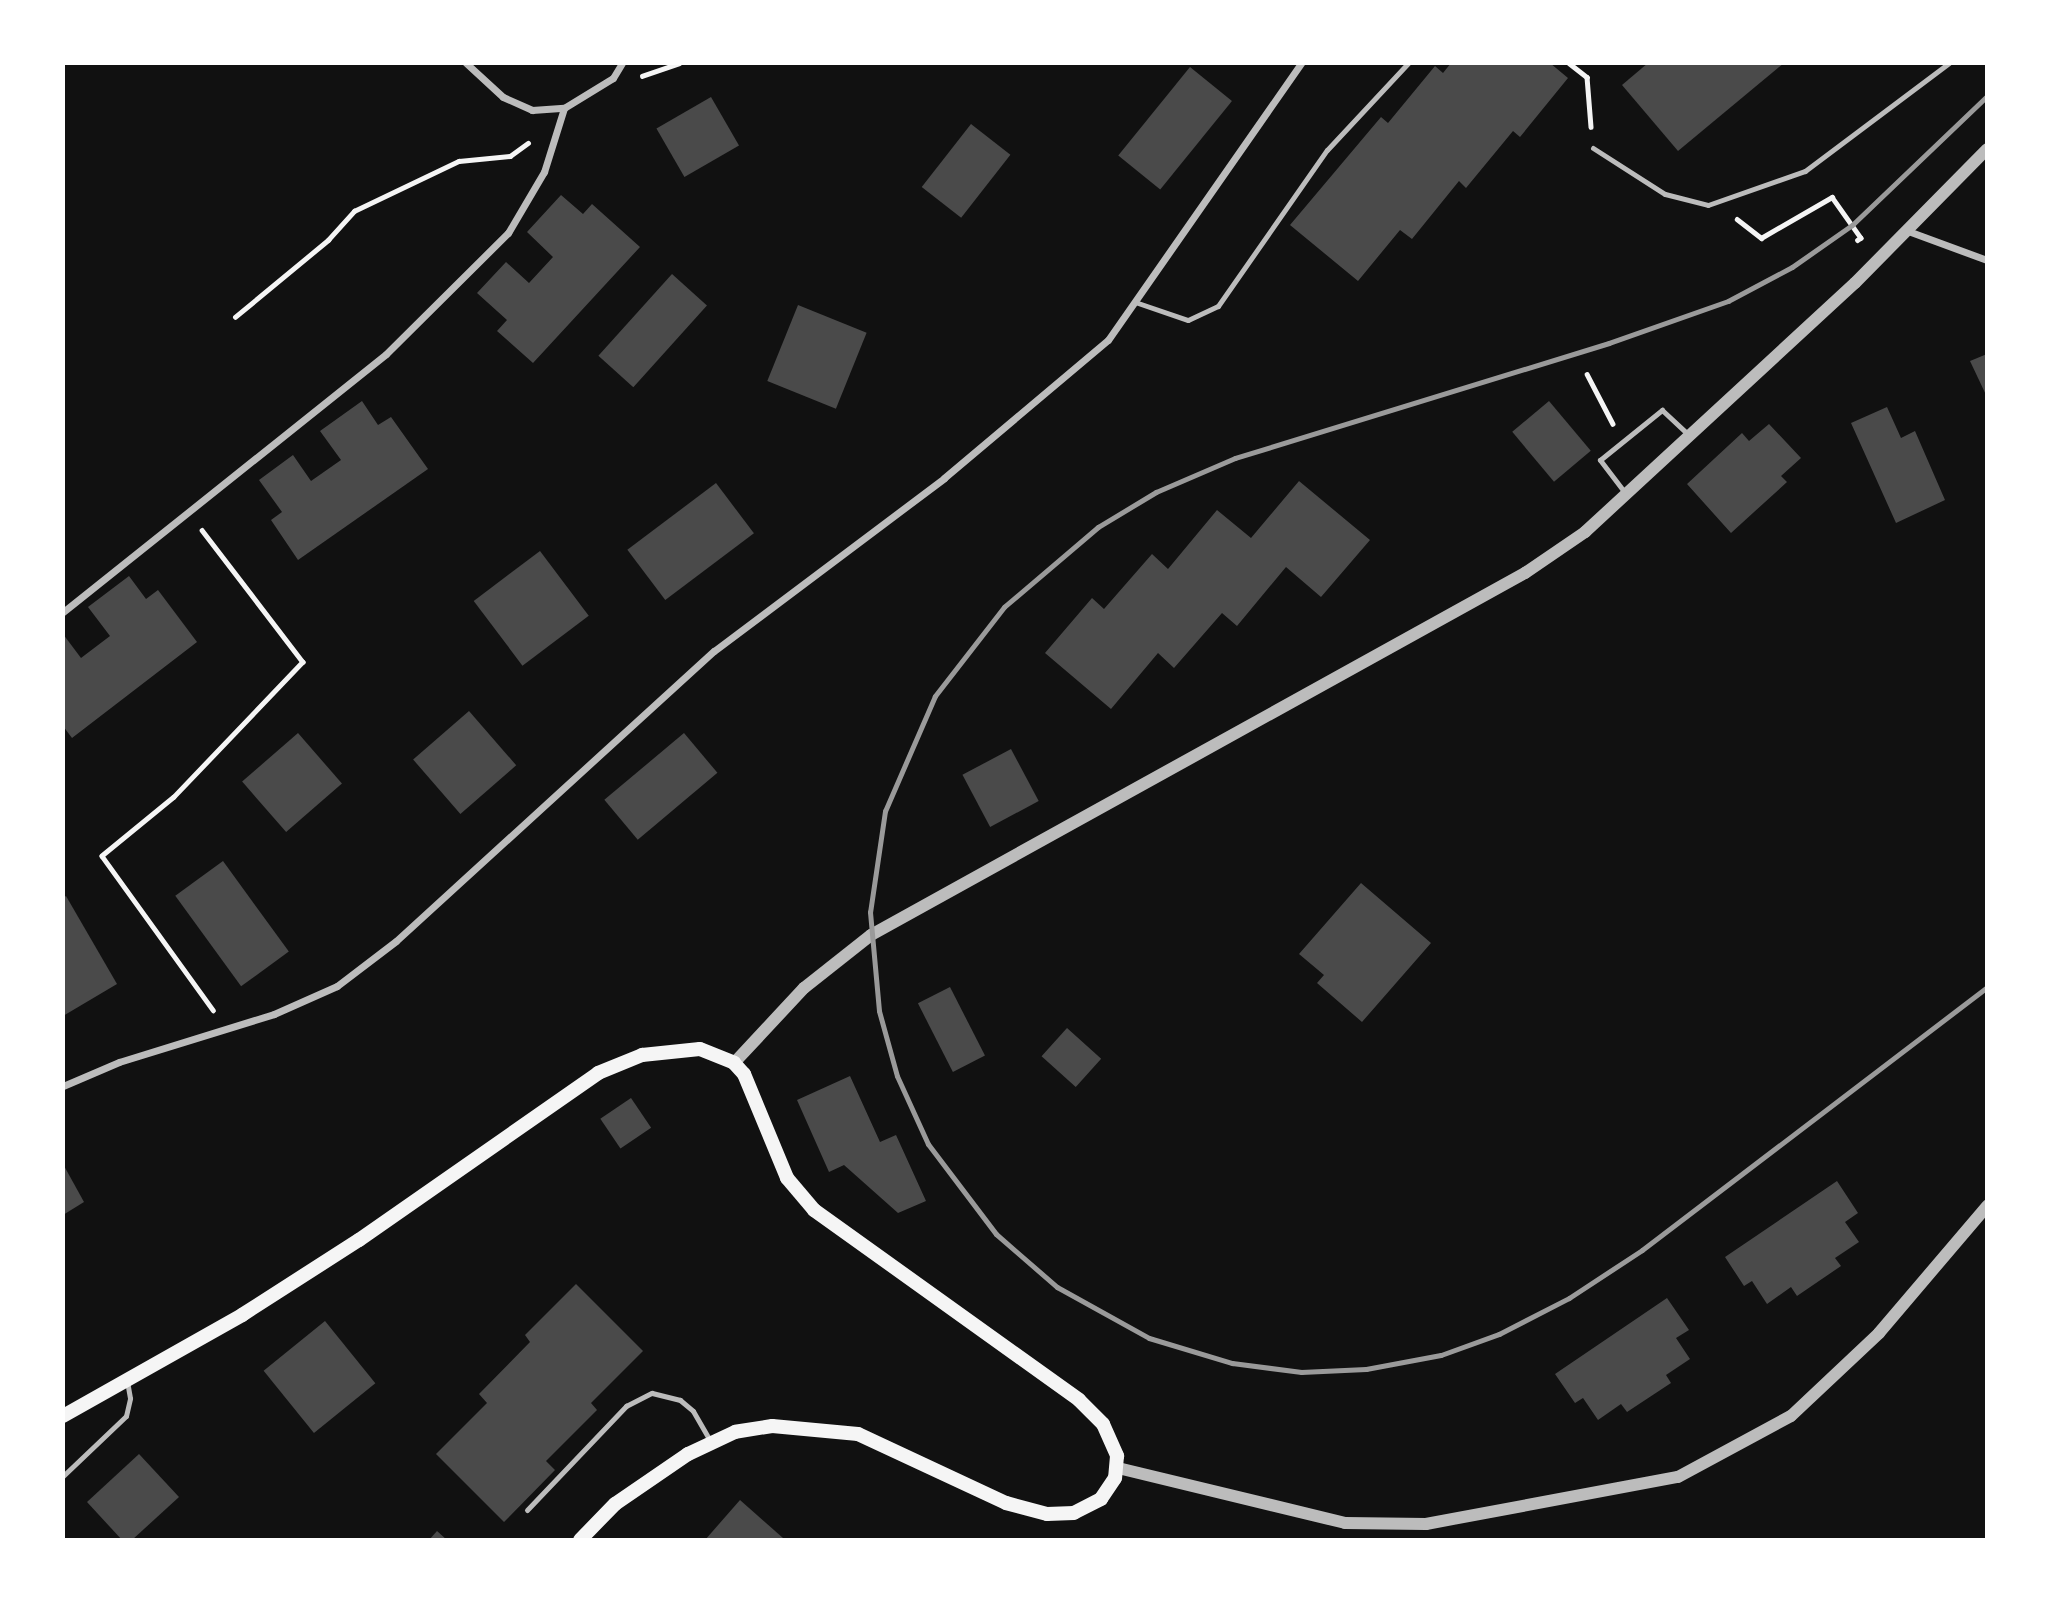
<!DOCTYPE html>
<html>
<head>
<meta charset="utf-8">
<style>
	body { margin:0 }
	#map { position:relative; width:2050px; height:1603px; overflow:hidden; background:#111; font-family:"Public Sans",sans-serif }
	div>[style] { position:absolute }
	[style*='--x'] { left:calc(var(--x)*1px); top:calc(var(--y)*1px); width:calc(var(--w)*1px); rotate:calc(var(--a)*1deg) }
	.building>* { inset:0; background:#4a4a4a; transform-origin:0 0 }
	.path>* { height:4.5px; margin:-2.25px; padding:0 2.25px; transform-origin:2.25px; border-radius:2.25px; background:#f5f5f5 }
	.service>* { height:5px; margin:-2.5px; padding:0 2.5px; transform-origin:2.5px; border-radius:2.5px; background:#bcbcbc }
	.minor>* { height:7px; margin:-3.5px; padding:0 3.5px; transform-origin:3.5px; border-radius:3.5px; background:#bcbcbc }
	.tertiary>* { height:12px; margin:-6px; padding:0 6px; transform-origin:6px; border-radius:6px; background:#bcbcbc }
	.secondary>* { height:14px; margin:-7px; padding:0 7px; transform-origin:7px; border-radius:7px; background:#f5f5f5 }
	.rail>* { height:5px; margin:-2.5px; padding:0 2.5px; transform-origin:2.5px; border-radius:2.5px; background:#9a9a9a }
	span { translate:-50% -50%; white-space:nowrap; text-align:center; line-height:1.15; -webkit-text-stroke:7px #fff; paint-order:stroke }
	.frame { position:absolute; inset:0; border:65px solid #fff; pointer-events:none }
</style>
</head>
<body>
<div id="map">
	<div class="building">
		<div style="clip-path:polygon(1451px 63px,1550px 63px,1568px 78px,1520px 137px,1513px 131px,1466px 188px,1459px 181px,1412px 239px,1400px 230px,1358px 281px,1290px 225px,1381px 117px,1388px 123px,1435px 66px,1443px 73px)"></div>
		<div style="clip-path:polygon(1648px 63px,1784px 63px,1678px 151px,1622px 85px)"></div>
		<div style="left:1190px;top:67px;width:54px;height:114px;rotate:39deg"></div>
		<div style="left:711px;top:97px;width:56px;height:63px;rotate:60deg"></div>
		<div style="left:971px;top:124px;width:50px;height:80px;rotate:38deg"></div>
		<div style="clip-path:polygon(561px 195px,583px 214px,592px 204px,640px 247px,533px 363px,497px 331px,507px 320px,477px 293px,506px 262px,529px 283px,553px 257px,527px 232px)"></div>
		<div style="left:672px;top:274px;width:47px;height:110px;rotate:42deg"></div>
		<div style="left:798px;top:305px;width:74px;height:82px;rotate:22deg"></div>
		<div style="clip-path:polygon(1987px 354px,1987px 397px,1970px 361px)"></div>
		<div style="clip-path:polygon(362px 401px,378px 425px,391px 417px,428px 469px,298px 560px,271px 520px,282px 512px,259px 480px,293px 455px,311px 481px,341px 460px,320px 431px)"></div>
		<div style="left:1549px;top:401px;width:65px;height:48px;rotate:50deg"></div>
		<div style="clip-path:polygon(1887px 407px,1901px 438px,1915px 431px,1945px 500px,1896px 523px,1851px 423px)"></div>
		<div style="clip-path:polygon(1769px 424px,1801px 458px,1781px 476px,1787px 482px,1731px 533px,1687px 484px,1742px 433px,1749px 441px)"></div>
		<div style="clip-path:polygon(1299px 481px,1370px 540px,1321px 597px,1286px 567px,1237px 626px,1222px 613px,1174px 668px,1158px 653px,1111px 709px,1045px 653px,1092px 598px,1104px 609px,1152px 554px,1168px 569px,1217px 510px,1251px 538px)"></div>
		<div style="left:716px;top:483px;width:63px;height:111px;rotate:53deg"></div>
		<div style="left:540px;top:551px;width:81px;height:83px;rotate:53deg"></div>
		<div style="clip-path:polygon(129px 576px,146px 599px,158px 590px,197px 642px,72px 738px,63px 726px,63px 634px,81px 658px,110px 636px,88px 607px)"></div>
		<div style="left:469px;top:711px;width:72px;height:74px;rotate:49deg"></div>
		<div style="left:298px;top:733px;width:67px;height:74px;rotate:49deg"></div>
		<div style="left:684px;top:733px;width:52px;height:104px;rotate:50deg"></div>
		<div style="left:1011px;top:749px;width:59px;height:55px;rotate:62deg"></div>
		<div style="left:223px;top:861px;width:112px;height:59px;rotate:54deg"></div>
		<div style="clip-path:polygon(1361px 883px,1431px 943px,1362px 1022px,1317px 983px,1324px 975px,1299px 954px)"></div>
		<div style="clip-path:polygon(66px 896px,117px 984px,63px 1016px,63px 898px)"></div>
		<div style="left:950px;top:987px;width:77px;height:36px;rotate:63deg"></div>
		<div style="left:1067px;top:1028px;width:46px;height:38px;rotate:42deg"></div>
		<div style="clip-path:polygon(850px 1076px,880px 1142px,896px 1135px,926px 1201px,898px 1213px,844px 1165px,829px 1172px,797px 1100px)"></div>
		<div style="left:631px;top:1098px;width:36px;height:37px;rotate:56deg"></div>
		<div style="clip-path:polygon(63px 1164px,84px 1202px,63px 1215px)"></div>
		<div style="clip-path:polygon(1837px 1181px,1858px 1213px,1845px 1222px,1859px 1242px,1835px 1258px,1841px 1266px,1797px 1296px,1791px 1287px,1767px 1304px,1752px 1281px,1744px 1286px,1725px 1257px)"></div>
		<div style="clip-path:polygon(576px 1284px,643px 1351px,591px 1403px,597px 1410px,546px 1461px,555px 1470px,504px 1522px,436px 1454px,487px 1403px,479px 1394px,530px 1342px,525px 1335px)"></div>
		<div style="clip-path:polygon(1667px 1298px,1689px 1330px,1676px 1338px,1690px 1359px,1666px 1375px,1671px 1383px,1627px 1412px,1621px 1404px,1598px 1420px,1583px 1398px,1575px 1403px,1555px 1374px)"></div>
		<div style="left:325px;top:1321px;width:80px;height:79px;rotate:51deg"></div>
		<div style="clip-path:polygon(139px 1454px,179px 1497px,132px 1540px,122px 1540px,87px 1502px)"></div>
		<div style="clip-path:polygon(740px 1500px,783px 1538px,781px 1540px,705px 1540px)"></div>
		<div style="clip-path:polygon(437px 1531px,447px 1540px,429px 1540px)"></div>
	</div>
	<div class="path">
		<div style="--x:689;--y:63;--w:190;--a:0"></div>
		<div style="--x:1569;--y:63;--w:23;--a:38"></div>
		<div style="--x:1587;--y:77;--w:50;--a:85.4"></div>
		<div style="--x:642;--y:76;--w:39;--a:-19"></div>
		<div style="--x:1737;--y:219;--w:31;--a:38"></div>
		<div style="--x:1761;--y:238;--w:82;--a:-30"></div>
		<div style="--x:1832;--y:197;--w:50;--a:54.7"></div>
		<div style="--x:1861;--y:238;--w:4;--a:146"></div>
		<div style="--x:235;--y:317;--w:121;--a:-39.6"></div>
		<div style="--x:328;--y:240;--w:39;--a:-48"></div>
		<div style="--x:354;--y:211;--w:116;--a:-25.5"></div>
		<div style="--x:459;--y:161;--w:51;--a:-5.6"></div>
		<div style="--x:510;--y:156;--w:22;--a:-36"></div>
		<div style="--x:1587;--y:374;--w:56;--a:62.5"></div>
		<div style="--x:202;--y:530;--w:166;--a:52.6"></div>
		<div style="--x:303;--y:662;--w:187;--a:133.7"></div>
		<div style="--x:174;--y:797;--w:93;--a:140.7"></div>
		<div style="--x:102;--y:856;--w:190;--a:54.2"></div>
	</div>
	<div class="service">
		<div style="--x:1593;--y:148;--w:85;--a:32.6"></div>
		<div style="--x:1665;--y:194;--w:44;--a:14.3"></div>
		<div style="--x:1708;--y:205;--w:103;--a:-19.3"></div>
		<div style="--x:1805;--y:171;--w:180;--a:-36.9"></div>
		<div style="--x:1135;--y:302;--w:56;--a:18.8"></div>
		<div style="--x:1188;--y:320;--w:33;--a:-25"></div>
		<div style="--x:1218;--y:306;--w:190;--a:-55.1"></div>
		<div style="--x:1327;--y:150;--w:119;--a:-47"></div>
		<div style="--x:1626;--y:494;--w:43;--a:-127.4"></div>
		<div style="--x:1600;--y:460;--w:80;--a:-38.9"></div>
		<div style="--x:1662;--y:410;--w:35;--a:43"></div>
		<div style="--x:63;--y:1476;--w:87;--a:-43.6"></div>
		<div style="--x:126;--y:1416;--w:18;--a:-77"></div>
		<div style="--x:130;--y:1398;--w:17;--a:-100"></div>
		<div style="--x:527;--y:1510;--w:144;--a:-46.4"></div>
		<div style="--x:626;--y:1406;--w:29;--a:-27"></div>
		<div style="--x:652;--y:1393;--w:29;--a:14"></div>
		<div style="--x:680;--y:1400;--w:17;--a:40"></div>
		<div style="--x:693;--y:1411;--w:34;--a:60"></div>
	</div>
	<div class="minor">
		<div style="--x:466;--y:63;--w:50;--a:42.6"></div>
		<div style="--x:503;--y:97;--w:32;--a:24"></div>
		<div style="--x:532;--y:110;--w:32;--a:-4"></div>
		<div style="--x:564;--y:108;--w:57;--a:-31.5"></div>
		<div style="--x:613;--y:78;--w:17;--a:-59"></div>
		<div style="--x:1908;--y:231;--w:84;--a:20.2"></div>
		<div style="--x:63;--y:612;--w:413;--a:-38.6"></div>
		<div style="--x:386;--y:354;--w:172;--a:-44.8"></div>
		<div style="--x:508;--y:233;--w:71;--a:-59.5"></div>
		<div style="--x:544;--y:172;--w:67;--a:-72.6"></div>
		<div style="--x:63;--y:1086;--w:61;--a:-23.2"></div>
		<div style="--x:119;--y:1062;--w:162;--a:-17.2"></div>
		<div style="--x:274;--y:1014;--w:69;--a:-24"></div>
		<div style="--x:337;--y:986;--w:74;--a:-37.3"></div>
		<div style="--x:396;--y:941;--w:430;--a:-42.4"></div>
		<div style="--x:714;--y:651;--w:288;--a:-36.9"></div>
		<div style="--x:944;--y:478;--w:214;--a:-40.1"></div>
		<div style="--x:1108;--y:340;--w:338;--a:-55.1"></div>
	</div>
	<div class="tertiary">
		<div style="--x:734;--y:1063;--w:103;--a:-47"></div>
		<div style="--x:804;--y:988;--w:85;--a:-38.3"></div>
		<div style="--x:871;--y:935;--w:748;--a:-28.97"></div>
		<div style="--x:1525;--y:573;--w:73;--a:-34.3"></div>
		<div style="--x:1585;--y:532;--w:367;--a:-42.7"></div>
		<div style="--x:1855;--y:283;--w:188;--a:-45.4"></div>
		<div style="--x:1118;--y:1468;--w:234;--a:13.6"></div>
		<div style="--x:1345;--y:1523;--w:81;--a:0.7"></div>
		<div style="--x:1426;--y:1524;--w:256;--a:-10.6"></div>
		<div style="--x:1678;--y:1477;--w:128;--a:-28.4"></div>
		<div style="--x:1791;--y:1416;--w:121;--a:-43.3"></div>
		<div style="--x:1879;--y:1333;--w:167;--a:-49.6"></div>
	</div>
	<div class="secondary">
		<div style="--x:63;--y:1416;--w:206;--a:-29.4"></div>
		<div style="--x:242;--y:1315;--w:139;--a:-32.7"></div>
		<div style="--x:359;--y:1240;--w:292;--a:-34.9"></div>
		<div style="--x:598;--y:1073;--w:48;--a:-22.2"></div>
		<div style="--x:642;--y:1055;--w:58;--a:-5.9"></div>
		<div style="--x:700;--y:1049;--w:37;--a:22"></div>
		<div style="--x:734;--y:1063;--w:15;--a:48"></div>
		<div style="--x:744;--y:1074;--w:113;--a:67.5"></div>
		<div style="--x:787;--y:1178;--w:42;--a:49.8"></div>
		<div style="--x:814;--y:1210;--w:326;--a:35.6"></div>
		<div style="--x:1079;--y:1400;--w:34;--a:45"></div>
		<div style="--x:1103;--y:1424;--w:35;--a:66"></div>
		<div style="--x:1117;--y:1456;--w:22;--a:95"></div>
		<div style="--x:1115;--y:1478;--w:25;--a:124"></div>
		<div style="--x:1101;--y:1499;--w:30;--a:153"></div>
		<div style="--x:1074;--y:1513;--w:27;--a:178"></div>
		<div style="--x:1047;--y:1514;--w:42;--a:-165"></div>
		<div style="--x:1006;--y:1503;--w:163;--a:-155"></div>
		<div style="--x:858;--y:1434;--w:86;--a:-174.7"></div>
		<div style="--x:772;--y:1426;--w:37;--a:171"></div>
		<div style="--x:735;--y:1432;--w:52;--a:154.9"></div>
		<div style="--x:688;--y:1454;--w:88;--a:145.6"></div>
		<div style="--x:615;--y:1504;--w:50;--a:134.2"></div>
	</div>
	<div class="rail">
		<div style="--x:1987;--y:96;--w:187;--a:136.3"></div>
		<div style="--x:1852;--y:225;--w:73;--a:145"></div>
		<div style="--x:1792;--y:267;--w:72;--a:152"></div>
		<div style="--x:1728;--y:301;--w:126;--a:160.6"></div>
		<div style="--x:1609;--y:343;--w:391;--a:162.9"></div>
		<div style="--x:1235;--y:458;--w:86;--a:156.7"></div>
		<div style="--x:1156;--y:492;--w:68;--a:148.9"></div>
		<div style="--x:1098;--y:527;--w:123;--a:139.6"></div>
		<div style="--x:1004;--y:607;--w:113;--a:127.8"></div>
		<div style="--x:935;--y:696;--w:125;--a:113.5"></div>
		<div style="--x:885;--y:811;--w:102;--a:98.4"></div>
		<div style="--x:870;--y:912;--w:99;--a:84.8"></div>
		<div style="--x:879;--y:1011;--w:67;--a:74.5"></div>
		<div style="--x:897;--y:1076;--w:75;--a:65.5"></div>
		<div style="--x:928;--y:1144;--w:113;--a:52.9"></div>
		<div style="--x:996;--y:1234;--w:81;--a:41"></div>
		<div style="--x:1057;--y:1287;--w:105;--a:29"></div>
		<div style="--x:1149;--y:1338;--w:87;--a:16.8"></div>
		<div style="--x:1232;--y:1363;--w:70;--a:7.4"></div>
		<div style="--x:1301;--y:1372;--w:65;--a:-2.6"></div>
		<div style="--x:1366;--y:1369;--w:76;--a:-10.6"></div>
		<div style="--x:1441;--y:1355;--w:62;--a:-19.9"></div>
		<div style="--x:1499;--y:1334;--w:79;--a:-27.2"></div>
		<div style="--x:1569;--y:1298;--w:87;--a:-33.3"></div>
		<div style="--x:1642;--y:1250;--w:434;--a:-37.3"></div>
	</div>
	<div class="frame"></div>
</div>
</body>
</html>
